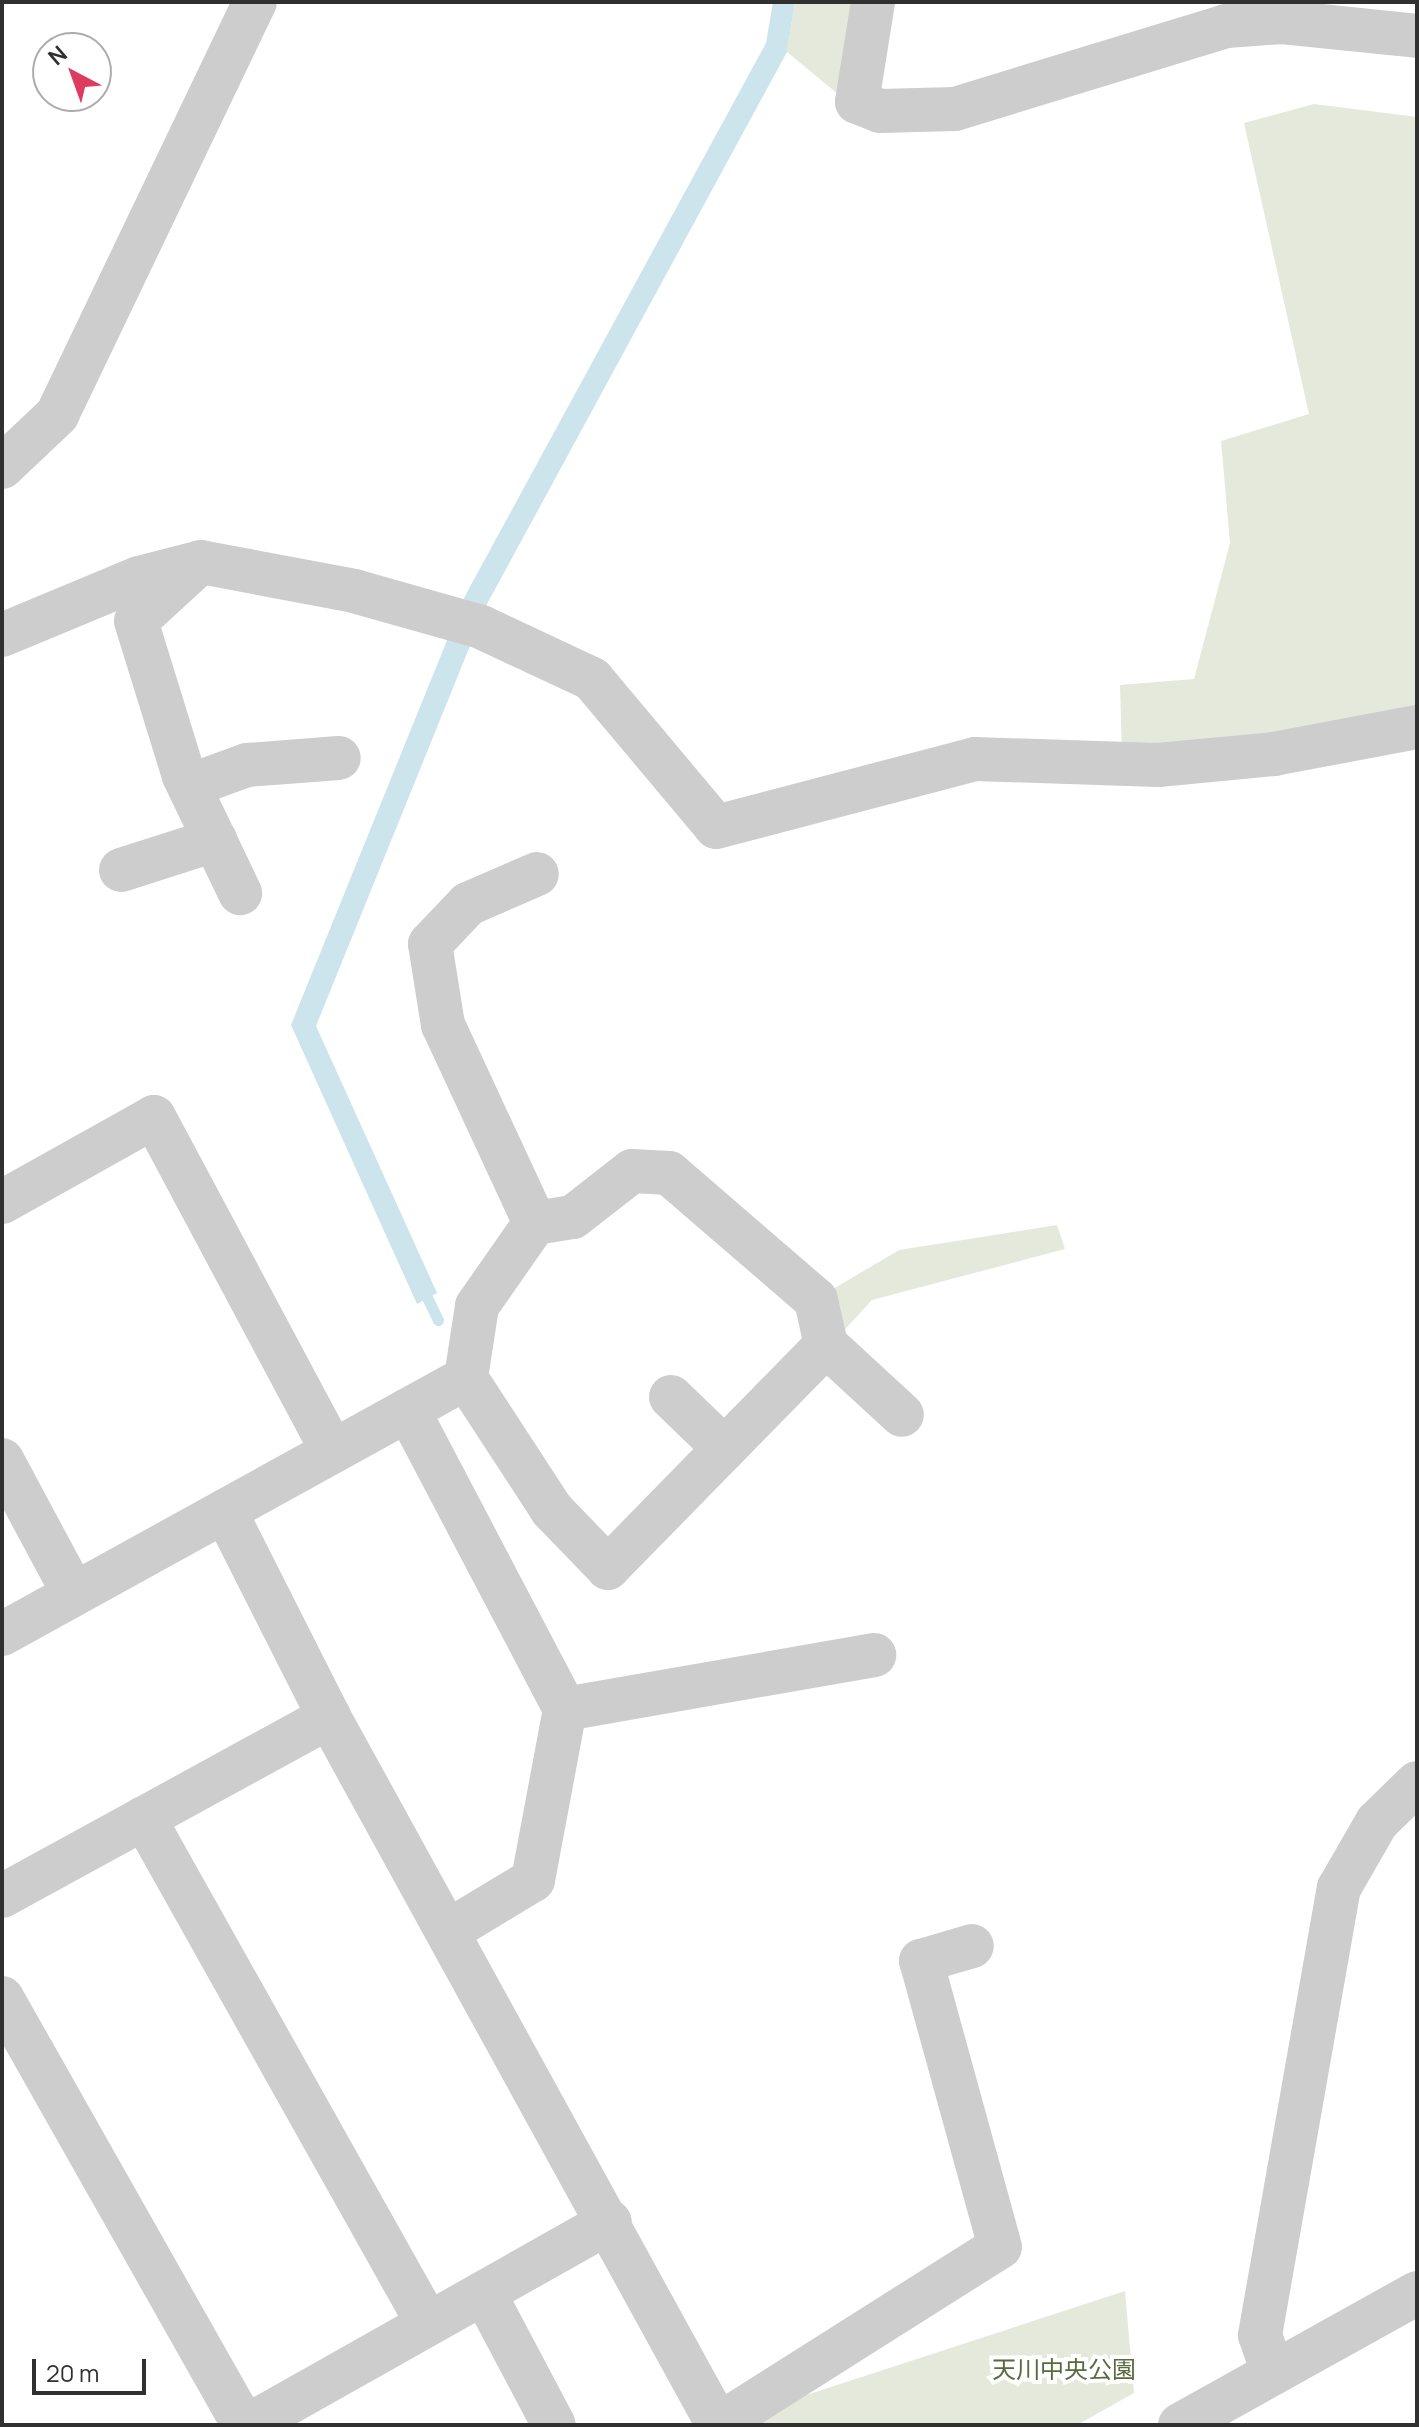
<!DOCTYPE html>
<html>
<head>
<meta charset="utf-8">
<style>
	body { margin:0 }
	#map { position:relative; width:1419px; height:2427px; overflow:hidden; background:#fff; font-family:Manrope,"Noto Sans JP",sans-serif }
	div>[style] { position:absolute }
	[style*='--x'] { left:calc(var(--x)*1px); top:calc(var(--y)*1px); width:calc(var(--w)*1px); rotate:calc(var(--a)*1deg) }
	.green>* { inset:0; background:#e5e9dc }
	.water>* { inset:0; background:#cce4eb }
	.stream>* { height:11px; margin:-5.5px; padding:0 5.5px; transform-origin:5.5px; border-radius:5.5px; background:#cce4eb }
	.minor>* { height:44px; margin:-22px; padding:0 22px; transform-origin:22px; border-radius:22px; background:#cdcdcd }
	span { translate:-50% -50%; white-space:nowrap; text-align:center; line-height:1.15; -webkit-text-stroke:8px #fff; paint-order:stroke }
	.park-label { font-size:24px; color:#5a6a3f }
	.frame { position:absolute; inset:0; border:4px solid #303030; pointer-events:none }
	.north { position:absolute; left:32px; top:32px; width:80px; height:80px; box-sizing:border-box; background:#fff; border:2px solid #acacac; border-radius:50%; rotate:319deg; font-size:22px; font-weight:700; line-height:32px; text-align:center; color:#303030 }
	.north::after { content:''; display:block; margin:auto; width:28px; height:36px; background:#df3a5f; clip-path:polygon(50% 0,100% 100%,50% 72%,0 100%) }
	.scale { position:absolute; left:32px; top:2359px; width:114px; height:36px; box-sizing:border-box; border:4px solid #303030; border-top:0; padding-left:10px; font-size:24px; line-height:28px; white-space:nowrap; color:#303030; -webkit-text-stroke:6px #fff; paint-order:stroke }
</style>
</head>
<body>
<div id="map">
	<div class="green">
		<div style="clip-path:polygon(795px 2px,860px 2px,844px 99px,787px 52px)"></div>
		<div style="clip-path:polygon(1314px 104px,1417px 117px,1417px 717px,1122px 755px,1120px 685px,1194px 679px,1230px 543px,1221px 441px,1309px 414px,1244px 123px)"></div>
		<div style="clip-path:polygon(1057px 1225px,1065px 1249px,872px 1300px,838px 1337px,828px 1292px,899px 1250px)"></div>
		<div style="clip-path:polygon(1125px 2291px,1134px 2393px,1077px 2425px,744px 2425px,739px 2417px)"></div>
	</div>
	<div class="water">
		<div style="clip-path:polygon(773px 2px,795px 2px,787px 52px,487px 604px,316px 1026px,437px 1293px,417px 1304px,291px 1025px,465px 596px,766px 43px)"></div>
	</div>
	<div class="stream">
		<div style="--x:421;--y:1285;--w:39;--a:64"></div>
	</div>
	<div class="minor">
		<div style="--x:873;--y:2;--w:101;--a:99.1"></div>
		<div style="--x:857;--y:102;--w:25;--a:21"></div>
		<div style="--x:880;--y:111;--w:75;--a:-1.5"></div>
		<div style="--x:955;--y:109;--w:283;--a:-17"></div>
		<div style="--x:1226;--y:26;--w:56;--a:-4.1"></div>
		<div style="--x:1282;--y:22;--w:136;--a:5.9"></div>
		<div style="--x:2;--y:467;--w:76;--a:-43.4"></div>
		<div style="--x:57;--y:415;--w:458;--a:-64.4"></div>
		<div style="--x:196;--y:566;--w:81;--a:137.5"></div>
		<div style="--x:136;--y:621;--w:162;--a:72.8"></div>
		<div style="--x:184;--y:776;--w:130;--a:64.4"></div>
		<div style="--x:2;--y:635;--w:148;--a:-22.6"></div>
		<div style="--x:139;--y:578;--w:64;--a:-14.5"></div>
		<div style="--x:201;--y:562;--w:156;--a:10.7"></div>
		<div style="--x:354;--y:591;--w:132;--a:15.8"></div>
		<div style="--x:481;--y:627;--w:123;--a:25.1"></div>
		<div style="--x:592;--y:679;--w:193;--a:50"></div>
		<div style="--x:716;--y:827;--w:268;--a:-14.7"></div>
		<div style="--x:975;--y:759;--w:183;--a:1.9"></div>
		<div style="--x:1158;--y:765;--w:117;--a:-5.4"></div>
		<div style="--x:1274;--y:754;--w:146;--a:-10.7"></div>
		<div style="--x:189;--y:786;--w:62;--a:-19.9"></div>
		<div style="--x:247;--y:765;--w:92;--a:-4.4"></div>
		<div style="--x:121;--y:870;--w:99;--a:-17.7"></div>
		<div style="--x:2;--y:1202;--w:174;--a:-29.2"></div>
		<div style="--x:154;--y:1117;--w:378;--a:61.9"></div>
		<div style="--x:535;--y:1223;--w:218;--a:-114.9"></div>
		<div style="--x:443;--y:1025;--w:82;--a:-99.1"></div>
		<div style="--x:430;--y:944;--w:55;--a:-46.5"></div>
		<div style="--x:468;--y:904;--w:75;--a:-23.5"></div>
		<div style="--x:826;--y:1345;--w:312;--a:134.4"></div>
		<div style="--x:608;--y:1568;--w:81;--a:-134"></div>
		<div style="--x:552;--y:1510;--w:158;--a:-123.1"></div>
		<div style="--x:466;--y:1378;--w:73;--a:-81.3"></div>
		<div style="--x:477;--y:1306;--w:101;--a:-55.1"></div>
		<div style="--x:535;--y:1223;--w:38;--a:-9"></div>
		<div style="--x:573;--y:1217;--w:75;--a:-37.9"></div>
		<div style="--x:632;--y:1171;--w:37;--a:3"></div>
		<div style="--x:669;--y:1173;--w:194;--a:40.8"></div>
		<div style="--x:816;--y:1300;--w:46;--a:77.5"></div>
		<div style="--x:826;--y:1345;--w:103;--a:42.6"></div>
		<div style="--x:671;--y:1397;--w:74;--a:43.9"></div>
		<div style="--x:408;--y:1410;--w:338;--a:62.3"></div>
		<div style="--x:565;--y:1709;--w:174;--a:100.6"></div>
		<div style="--x:533;--y:1880;--w:97;--a:148.9"></div>
		<div style="--x:2;--y:1460;--w:152;--a:61.8"></div>
		<div style="--x:225;--y:1511;--w:231;--a:63.2"></div>
		<div style="--x:2;--y:1634;--w:530;--a:-28.89"></div>
		<div style="--x:565;--y:1709;--w:314;--a:-9.9"></div>
		<div style="--x:144;--y:1818;--w:580;--a:60.7"></div>
		<div style="--x:2;--y:1896;--w:373;--a:-28.7"></div>
		<div style="--x:329;--y:1717;--w:808;--a:61.21"></div>
		<div style="--x:2;--y:1998;--w:491;--a:60.5"></div>
		<div style="--x:484;--y:2293;--w:149;--a:62.1"></div>
		<div style="--x:1273;--y:2373;--w:40;--a:-108.9"></div>
		<div style="--x:1260;--y:2335;--w:454;--a:-80"></div>
		<div style="--x:1339;--y:1888;--w:76;--a:-60.1"></div>
		<div style="--x:1377;--y:1822;--w:56;--a:-44.3"></div>
		<div style="--x:249;--y:2425;--w:414;--a:-29.4"></div>
		<div style="--x:718;--y:2425;--w:333;--a:-32.3"></div>
		<div style="--x:1000;--y:2247;--w:297;--a:-105.4"></div>
		<div style="--x:921;--y:1961;--w:53;--a:-16.4"></div>
		<div style="--x:1180;--y:2425;--w:271;--a:-29.1"></div>
	</div>
	<div class="park-label">
		<span style="left:1064px;top:2369px">天川中央公園</span>
	</div>
	<div class="frame"></div>
	<div class="north">N</div>
	<div class="scale">20 m</div>
</div>
</body>
</html>
